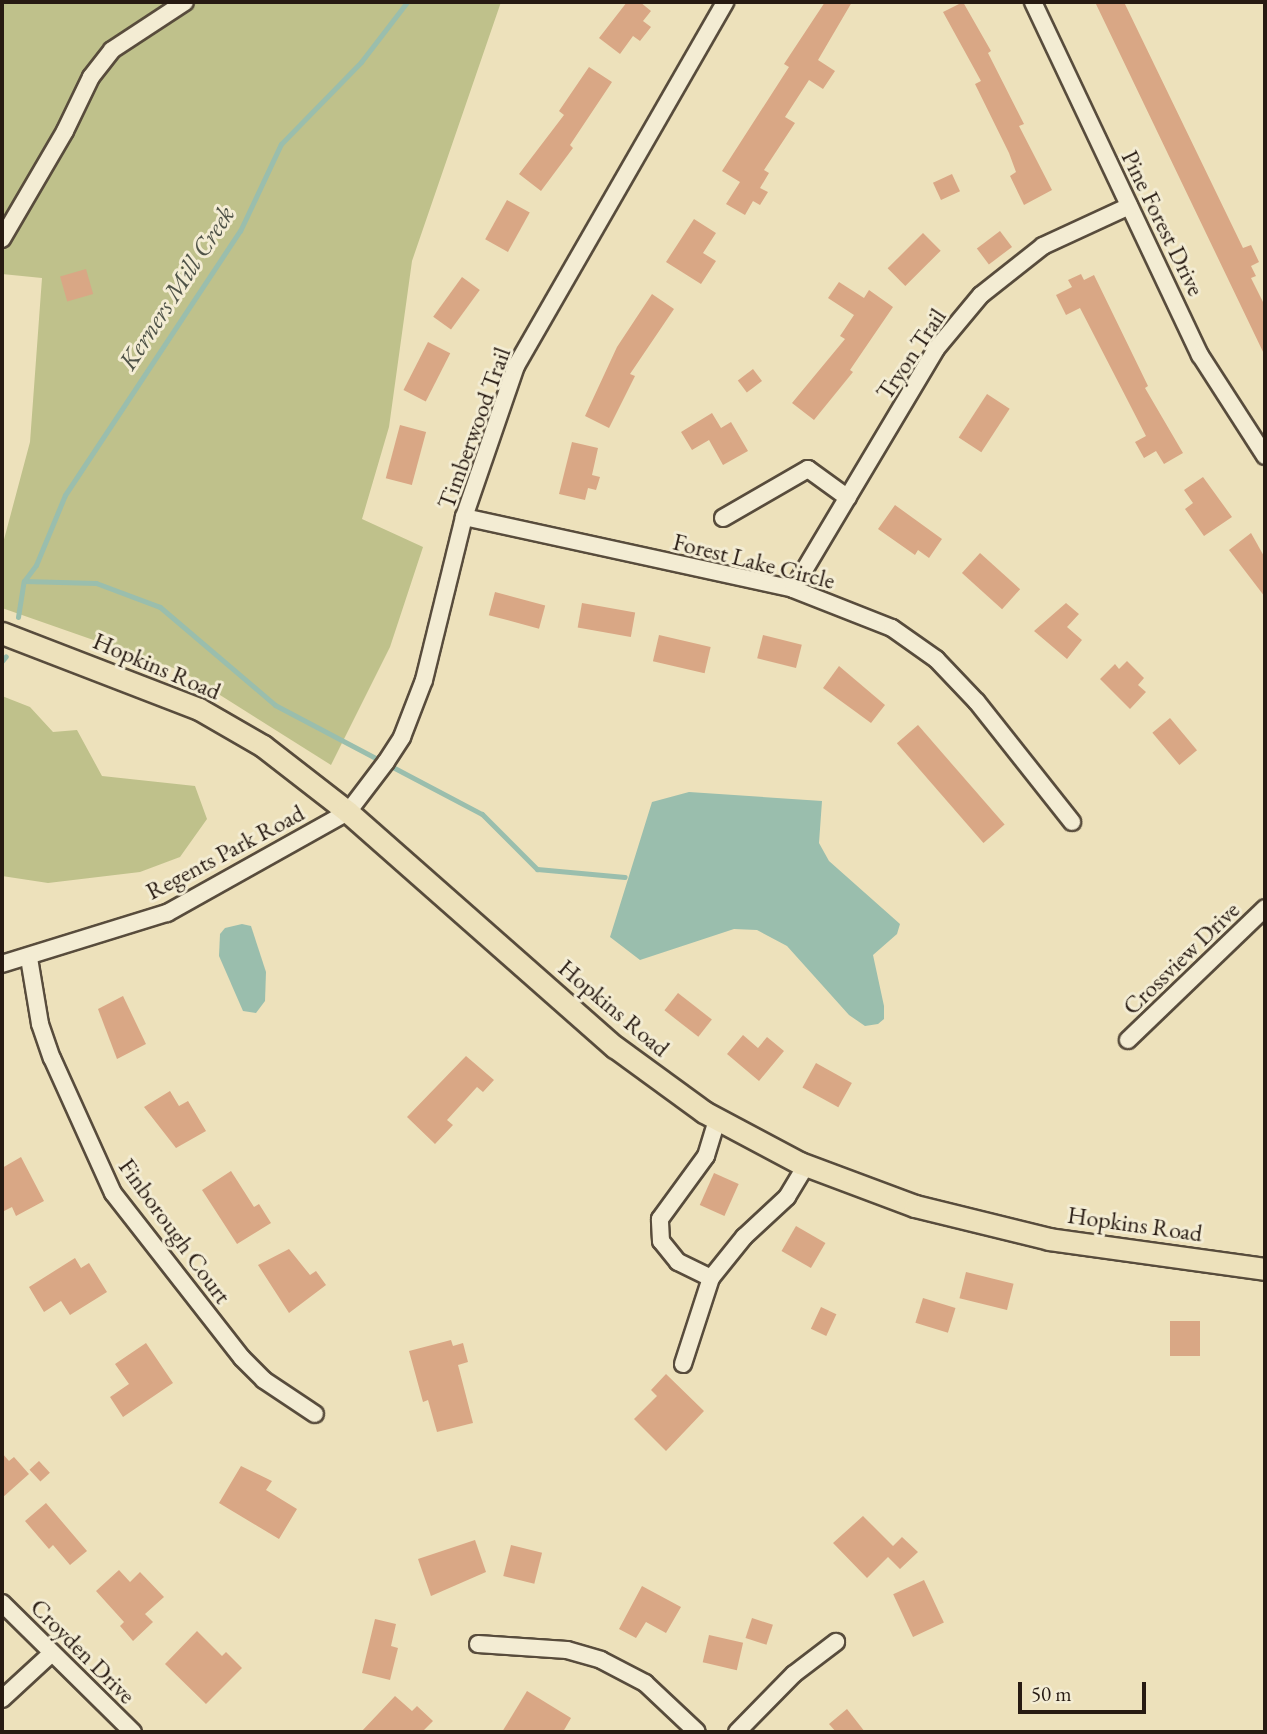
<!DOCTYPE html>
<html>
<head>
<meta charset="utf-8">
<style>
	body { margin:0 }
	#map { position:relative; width:1267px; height:1734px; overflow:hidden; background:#ede1bb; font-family:"EB Garamond",serif }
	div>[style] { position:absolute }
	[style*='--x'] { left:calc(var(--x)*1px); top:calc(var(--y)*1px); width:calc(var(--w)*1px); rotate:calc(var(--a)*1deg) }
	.green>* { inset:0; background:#bfc18b }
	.water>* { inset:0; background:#9abead }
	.stream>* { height:5px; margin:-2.5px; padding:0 2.5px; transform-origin:2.5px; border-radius:2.5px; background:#9abead }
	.building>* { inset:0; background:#d9a785; transform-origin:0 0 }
	.roads { filter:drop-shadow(2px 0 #584c3c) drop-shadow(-2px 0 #584c3c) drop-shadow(0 2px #584c3c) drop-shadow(0 -2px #584c3c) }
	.minor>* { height:16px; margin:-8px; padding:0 8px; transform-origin:8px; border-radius:8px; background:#f3ecd3 }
	.major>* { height:21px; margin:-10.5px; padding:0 10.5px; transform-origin:10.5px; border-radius:10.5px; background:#ede1bb }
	span { translate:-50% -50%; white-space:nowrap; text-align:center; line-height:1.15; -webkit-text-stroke:6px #f3ecd3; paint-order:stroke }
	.street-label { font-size:24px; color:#271a12 }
	.water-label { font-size:26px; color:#4f5348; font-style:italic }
	.frame { position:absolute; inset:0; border:4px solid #271a12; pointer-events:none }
	.scale { position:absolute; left:1018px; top:1682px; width:128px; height:32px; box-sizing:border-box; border:4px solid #271a12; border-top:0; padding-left:9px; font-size:21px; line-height:24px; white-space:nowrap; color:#271a12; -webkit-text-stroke:5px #f3ecd3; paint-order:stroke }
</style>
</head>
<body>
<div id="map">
	<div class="green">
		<div style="clip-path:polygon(2px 2px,501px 2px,412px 261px,389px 427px,362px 519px,423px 547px,390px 647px,331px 765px,182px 671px,2px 608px,2px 547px,30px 442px,42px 278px,2px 274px)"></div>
		<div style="clip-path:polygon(2px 696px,30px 707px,53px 732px,77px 730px,102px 776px,195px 786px,207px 819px,180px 857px,140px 872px,48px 883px,2px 876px)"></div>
	</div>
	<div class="water">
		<div style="clip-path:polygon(689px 792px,822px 801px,819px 843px,829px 861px,900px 924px,897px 934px,873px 955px,884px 1006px,884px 1019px,878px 1024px,865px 1026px,849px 1015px,787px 946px,757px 930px,734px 929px,640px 960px,610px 937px,652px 802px)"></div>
		<div style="clip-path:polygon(242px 924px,251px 926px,266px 972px,265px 1001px,256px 1013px,243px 1011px,219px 956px,220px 934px,225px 928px)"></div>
	</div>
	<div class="stream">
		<div style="--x:24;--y:581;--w:72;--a:1.6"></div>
		<div style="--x:96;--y:583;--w:68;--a:20.6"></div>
		<div style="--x:160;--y:607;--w:151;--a:40.4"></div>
		<div style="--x:275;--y:705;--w:234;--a:27.8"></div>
		<div style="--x:482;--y:814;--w:78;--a:45"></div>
		<div style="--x:537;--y:869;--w:88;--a:5.2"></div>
		<div style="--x:18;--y:617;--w:36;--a:-81"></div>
		<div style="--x:24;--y:581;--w:20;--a:-53"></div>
		<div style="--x:36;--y:565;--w:76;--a:-67.5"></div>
		<div style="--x:65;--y:495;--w:317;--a:-56.5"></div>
		<div style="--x:240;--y:231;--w:96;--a:-64.8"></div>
		<div style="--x:281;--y:144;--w:115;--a:-45.7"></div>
		<div style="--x:361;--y:62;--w:76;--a:-52.5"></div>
		<div style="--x:2;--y:661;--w:6;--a:-51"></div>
	</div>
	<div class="building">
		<div style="clip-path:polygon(627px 2px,640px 2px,651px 11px,643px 21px,651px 27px,640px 41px,633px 36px,620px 54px,599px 38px)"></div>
		<div style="clip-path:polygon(825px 2px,852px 2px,818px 60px,835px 71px,823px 89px,809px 80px,785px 117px,795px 123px,764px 170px,769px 173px,760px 188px,768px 192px,760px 205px,753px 201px,745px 215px,726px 204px,740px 182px,722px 171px,789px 67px,784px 64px)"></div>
		<div style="clip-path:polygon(963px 2px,991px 51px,988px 53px,1024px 124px,1019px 126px,1052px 190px,1024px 205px,1010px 176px,1016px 172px,1009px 153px,975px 84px,981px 81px,943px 12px)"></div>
		<div style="clip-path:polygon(1095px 2px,1124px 2px,1243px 248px,1251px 245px,1259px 262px,1251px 266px,1256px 276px,1251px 278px,1265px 306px,1265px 356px)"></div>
		<div style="clip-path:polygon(589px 67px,612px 82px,570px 145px,573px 148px,541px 191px,519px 174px,564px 115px,559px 111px)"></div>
		<div style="left:952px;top:174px;width:19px;height:21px;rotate:65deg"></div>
		<div style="left:507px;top:200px;width:26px;height:45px;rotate:29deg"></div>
		<div style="clip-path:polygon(694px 219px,716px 233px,703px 253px,716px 261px,701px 284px,666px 262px)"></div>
		<div style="left:1000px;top:231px;width:20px;height:29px;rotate:53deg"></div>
		<div style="left:923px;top:233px;width:25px;height:50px;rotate:45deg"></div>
		<div style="left:86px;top:269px;width:26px;height:27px;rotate:74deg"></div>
		<div style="clip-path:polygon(1081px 274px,1084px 280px,1094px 275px,1148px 386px,1145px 388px,1183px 453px,1164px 464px,1156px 451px,1144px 458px,1135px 442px,1146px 436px,1080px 308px,1066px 315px,1056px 295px,1072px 287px,1068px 280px)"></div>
		<div style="left:462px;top:277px;width:22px;height:49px;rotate:36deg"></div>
		<div style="clip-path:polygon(839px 282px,864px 298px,869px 290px,893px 307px,850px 370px,853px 372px,814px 420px,792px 403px,845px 339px,840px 336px,854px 315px,828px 298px)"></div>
		<div style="clip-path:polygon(652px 294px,674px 309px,630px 374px,635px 376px,609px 428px,585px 416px,617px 347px)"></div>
		<div style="left:428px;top:342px;width:25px;height:54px;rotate:27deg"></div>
		<div style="left:753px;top:369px;width:15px;height:19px;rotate:53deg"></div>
		<div style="left:987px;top:394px;width:27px;height:52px;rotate:33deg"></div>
		<div style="clip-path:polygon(712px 413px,721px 428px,731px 422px,748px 451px,723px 465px,709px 440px,692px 450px,681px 432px)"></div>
		<div style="left:400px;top:425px;width:27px;height:55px;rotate:15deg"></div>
		<div style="clip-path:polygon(572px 442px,598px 448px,592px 475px,600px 477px,596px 490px,588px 488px,585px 500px,559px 494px)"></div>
		<div style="clip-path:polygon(1203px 477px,1232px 517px,1204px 536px,1185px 509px,1193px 503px,1184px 490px)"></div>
		<div style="clip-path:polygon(895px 505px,942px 539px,929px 558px,918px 550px,915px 555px,878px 529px)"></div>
		<div style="clip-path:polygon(1251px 533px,1265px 558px,1265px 597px,1229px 550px)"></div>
		<div style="left:980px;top:553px;width:54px;height:27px;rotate:42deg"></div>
		<div style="left:495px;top:592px;width:52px;height:24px;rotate:15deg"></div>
		<div style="left:582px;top:603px;width:54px;height:25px;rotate:10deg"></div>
		<div style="clip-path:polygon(1066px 603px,1079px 614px,1067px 627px,1082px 640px,1067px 659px,1034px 631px)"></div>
		<div style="left:659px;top:635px;width:53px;height:27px;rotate:13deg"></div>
		<div style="left:763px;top:635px;width:40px;height:24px;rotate:14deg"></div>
		<div style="clip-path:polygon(1127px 661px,1144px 678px,1138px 685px,1146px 692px,1130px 709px,1100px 679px,1115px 664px,1119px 669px)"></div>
		<div style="clip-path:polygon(839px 666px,885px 705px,871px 723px,823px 688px)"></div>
		<div style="left:1170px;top:718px;width:42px;height:23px;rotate:50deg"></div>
		<div style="left:918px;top:725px;width:132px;height:28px;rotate:49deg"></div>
		<div style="left:678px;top:993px;width:43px;height:22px;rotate:38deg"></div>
		<div style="clip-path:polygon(123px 996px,146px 1044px,117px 1059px,98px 1009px)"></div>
		<div style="clip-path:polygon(743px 1035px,758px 1048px,767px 1037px,784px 1051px,759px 1081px,727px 1054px)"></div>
		<div style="clip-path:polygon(466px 1056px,494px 1080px,483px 1092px,477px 1087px,447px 1120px,453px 1125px,435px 1144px,407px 1117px)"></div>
		<div style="left:816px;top:1063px;width:41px;height:28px;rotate:29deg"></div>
		<div style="clip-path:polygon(170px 1091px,179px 1106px,188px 1101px,206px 1131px,176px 1148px,144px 1107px)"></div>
		<div style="clip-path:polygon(21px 1157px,44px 1201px,16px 1216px,12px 1207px,2px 1212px,2px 1168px)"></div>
		<div style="clip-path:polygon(231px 1171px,254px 1207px,259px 1204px,271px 1223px,237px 1244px,202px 1190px)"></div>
		<div style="left:714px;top:1173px;width:27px;height:35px;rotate:24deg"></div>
		<div style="left:796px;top:1226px;width:34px;height:29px;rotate:30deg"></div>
		<div style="clip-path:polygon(289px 1249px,310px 1275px,316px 1271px,326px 1285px,289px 1313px,258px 1265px)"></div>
		<div style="clip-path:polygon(75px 1258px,81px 1268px,89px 1263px,107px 1292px,70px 1315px,61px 1301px,44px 1312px,29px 1287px)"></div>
		<div style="left:966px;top:1272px;width:49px;height:27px;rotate:14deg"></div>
		<div style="left:923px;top:1298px;width:34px;height:26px;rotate:17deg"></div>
		<div style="left:821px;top:1307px;width:17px;height:24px;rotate:25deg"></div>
		<div style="left:1170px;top:1321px;width:30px;height:35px"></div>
		<div style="clip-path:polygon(451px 1340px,453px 1346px,463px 1343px,468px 1362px,458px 1365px,473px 1423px,437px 1432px,428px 1400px,423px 1402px,409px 1351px)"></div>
		<div style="clip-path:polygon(146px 1343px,173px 1383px,123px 1417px,110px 1397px,129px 1384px,115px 1364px)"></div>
		<div style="clip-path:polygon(666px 1374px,704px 1411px,666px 1451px,634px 1419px,657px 1396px,651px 1390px)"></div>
		<div style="clip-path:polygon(2px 1453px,9px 1461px,14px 1457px,29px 1474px,2px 1498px)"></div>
		<div style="left:39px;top:1461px;width:16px;height:13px;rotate:47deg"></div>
		<div style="clip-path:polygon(241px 1466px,272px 1481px,266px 1490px,297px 1509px,279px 1539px,219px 1503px)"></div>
		<div style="clip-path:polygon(46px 1503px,87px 1551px,70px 1565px,53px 1545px,49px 1549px,25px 1521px)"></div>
		<div style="clip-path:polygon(863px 1516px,893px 1546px,902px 1537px,918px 1552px,900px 1569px,888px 1557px,867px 1578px,833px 1543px)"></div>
		<div style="clip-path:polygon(475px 1540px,486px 1572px,431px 1596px,418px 1559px)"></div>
		<div style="left:511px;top:1545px;width:32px;height:32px;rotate:14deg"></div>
		<div style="clip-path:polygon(119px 1570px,130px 1582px,140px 1572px,164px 1597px,145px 1614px,153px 1622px,133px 1641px,120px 1626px,124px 1622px,96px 1591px)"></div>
		<div style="left:924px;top:1580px;width:47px;height:34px;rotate:65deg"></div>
		<div style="clip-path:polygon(642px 1586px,681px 1607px,666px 1633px,646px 1622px,636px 1638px,619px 1629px)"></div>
		<div style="left:752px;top:1618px;width:22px;height:21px;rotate:18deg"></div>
		<div style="clip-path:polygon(375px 1619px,396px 1624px,391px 1646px,398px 1648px,390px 1680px,362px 1673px)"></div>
		<div style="clip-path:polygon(197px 1631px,222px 1656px,226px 1652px,242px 1668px,206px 1704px,165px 1664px)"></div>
		<div style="left:709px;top:1635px;width:35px;height:28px;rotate:13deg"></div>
		<div style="clip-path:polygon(527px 1691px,571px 1718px,563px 1732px,502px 1732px)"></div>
		<div style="clip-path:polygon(395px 1696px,412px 1711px,417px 1706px,433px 1721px,422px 1732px,361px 1732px)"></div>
		<div style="clip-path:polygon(847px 1709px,865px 1732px,836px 1732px,829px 1724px)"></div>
	</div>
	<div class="roads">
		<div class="minor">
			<div style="--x:1033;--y:2;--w:391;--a:64.7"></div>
			<div style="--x:1200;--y:355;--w:120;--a:57.2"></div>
			<div style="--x:2;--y:239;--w:125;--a:-59.7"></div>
			<div style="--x:65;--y:131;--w:60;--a:-64.3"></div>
			<div style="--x:91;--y:77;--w:34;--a:-52"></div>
			<div style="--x:112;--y:50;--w:87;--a:-33.3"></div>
			<div style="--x:464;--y:517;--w:337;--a:12.3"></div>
			<div style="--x:793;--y:589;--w:106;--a:21.5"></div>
			<div style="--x:892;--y:628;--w:54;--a:35.2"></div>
			<div style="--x:936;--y:659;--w:59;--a:46.4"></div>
			<div style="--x:977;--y:702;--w:153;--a:51.6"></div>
			<div style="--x:723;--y:518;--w:98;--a:-30"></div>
			<div style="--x:808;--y:469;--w:49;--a:35.9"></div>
			<div style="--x:793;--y:589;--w:279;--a:-59.2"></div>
			<div style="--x:936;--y:349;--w:70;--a:-50.2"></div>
			<div style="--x:981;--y:295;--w:79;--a:-38.3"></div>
			<div style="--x:1043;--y:246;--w:95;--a:-24.9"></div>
			<div style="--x:29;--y:958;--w:67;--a:80.5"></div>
			<div style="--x:40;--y:1024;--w:36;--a:71"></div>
			<div style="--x:52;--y:1058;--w:148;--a:65.7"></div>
			<div style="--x:113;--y:1193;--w:209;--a:52"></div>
			<div style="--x:242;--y:1358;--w:31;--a:45"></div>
			<div style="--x:264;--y:1380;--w:61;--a:33.7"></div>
			<div style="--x:2;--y:964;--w:173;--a:-17.2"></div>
			<div style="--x:167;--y:913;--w:207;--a:-29.2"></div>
			<div style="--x:348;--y:812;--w:63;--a:-52.8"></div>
			<div style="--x:386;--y:762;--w:30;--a:-57"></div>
			<div style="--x:402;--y:737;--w:61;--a:-68.9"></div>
			<div style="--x:424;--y:680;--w:168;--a:-76.2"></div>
			<div style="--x:464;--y:517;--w:160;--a:-71"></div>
			<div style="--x:516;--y:366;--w:420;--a:-60.1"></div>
			<div style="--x:1128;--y:1040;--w:190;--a:-43.9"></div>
			<div style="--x:711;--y:1278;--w:37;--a:-154"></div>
			<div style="--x:678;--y:1262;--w:27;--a:-129"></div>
			<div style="--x:661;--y:1241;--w:22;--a:-93"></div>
			<div style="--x:660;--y:1219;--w:78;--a:-53.9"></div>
			<div style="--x:706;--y:1156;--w:39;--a:-73"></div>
			<div style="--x:683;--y:1364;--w:90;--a:-72"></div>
			<div style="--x:711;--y:1278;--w:53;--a:-51.2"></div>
			<div style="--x:744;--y:1237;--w:59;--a:-42.9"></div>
			<div style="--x:787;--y:1197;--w:37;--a:-59"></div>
			<div style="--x:2;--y:1603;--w:184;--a:44.6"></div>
			<div style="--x:478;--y:1644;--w:89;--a:3.9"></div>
			<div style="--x:567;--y:1650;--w:35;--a:16"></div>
			<div style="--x:601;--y:1660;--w:50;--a:27.6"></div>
			<div style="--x:645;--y:1683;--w:71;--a:43.3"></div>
			<div style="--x:2;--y:1699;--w:68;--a:-42.6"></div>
			<div style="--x:737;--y:1732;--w:81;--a:-45.5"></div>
			<div style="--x:794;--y:1674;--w:53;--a:-37.3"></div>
		</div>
		<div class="major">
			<div style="--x:2;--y:633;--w:211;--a:21.1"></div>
			<div style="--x:199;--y:709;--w:74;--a:30"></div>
			<div style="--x:263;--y:746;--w:108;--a:37.8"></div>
			<div style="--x:348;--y:812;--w:356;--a:41.4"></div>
			<div style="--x:615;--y:1047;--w:110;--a:36.1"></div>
			<div style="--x:704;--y:1112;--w:109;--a:28"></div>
			<div style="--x:800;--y:1163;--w:123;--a:20.5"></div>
			<div style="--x:915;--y:1206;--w:138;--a:13.8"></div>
			<div style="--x:1049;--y:1239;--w:218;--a:7.9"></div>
		</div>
	</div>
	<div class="street-label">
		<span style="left:1163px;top:223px;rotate:64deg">Pine Forest Drive</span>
		<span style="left:911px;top:354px;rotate:-56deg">Tryon Trail</span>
		<span style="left:474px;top:428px;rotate:-70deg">Timberwood Trail</span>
		<span style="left:754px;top:561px;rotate:14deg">Forest Lake Circle</span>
		<span style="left:157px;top:666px;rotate:23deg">Hopkins Road</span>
		<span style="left:225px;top:852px;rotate:-28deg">Regents Park Road</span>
		<span style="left:1181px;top:958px;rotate:-44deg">Crossview Drive</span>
		<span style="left:614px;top:1008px;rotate:40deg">Hopkins Road</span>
		<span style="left:1135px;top:1224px;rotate:8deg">Hopkins Road</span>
		<span style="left:175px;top:1231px;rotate:54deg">Finborough Court</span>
		<span style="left:83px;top:1651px;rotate:45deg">Croyden Drive</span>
	</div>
	<div class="water-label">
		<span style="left:177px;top:288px;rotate:-57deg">Kerners Mill Creek</span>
	</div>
	<div class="frame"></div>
	<div class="scale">50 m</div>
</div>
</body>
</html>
